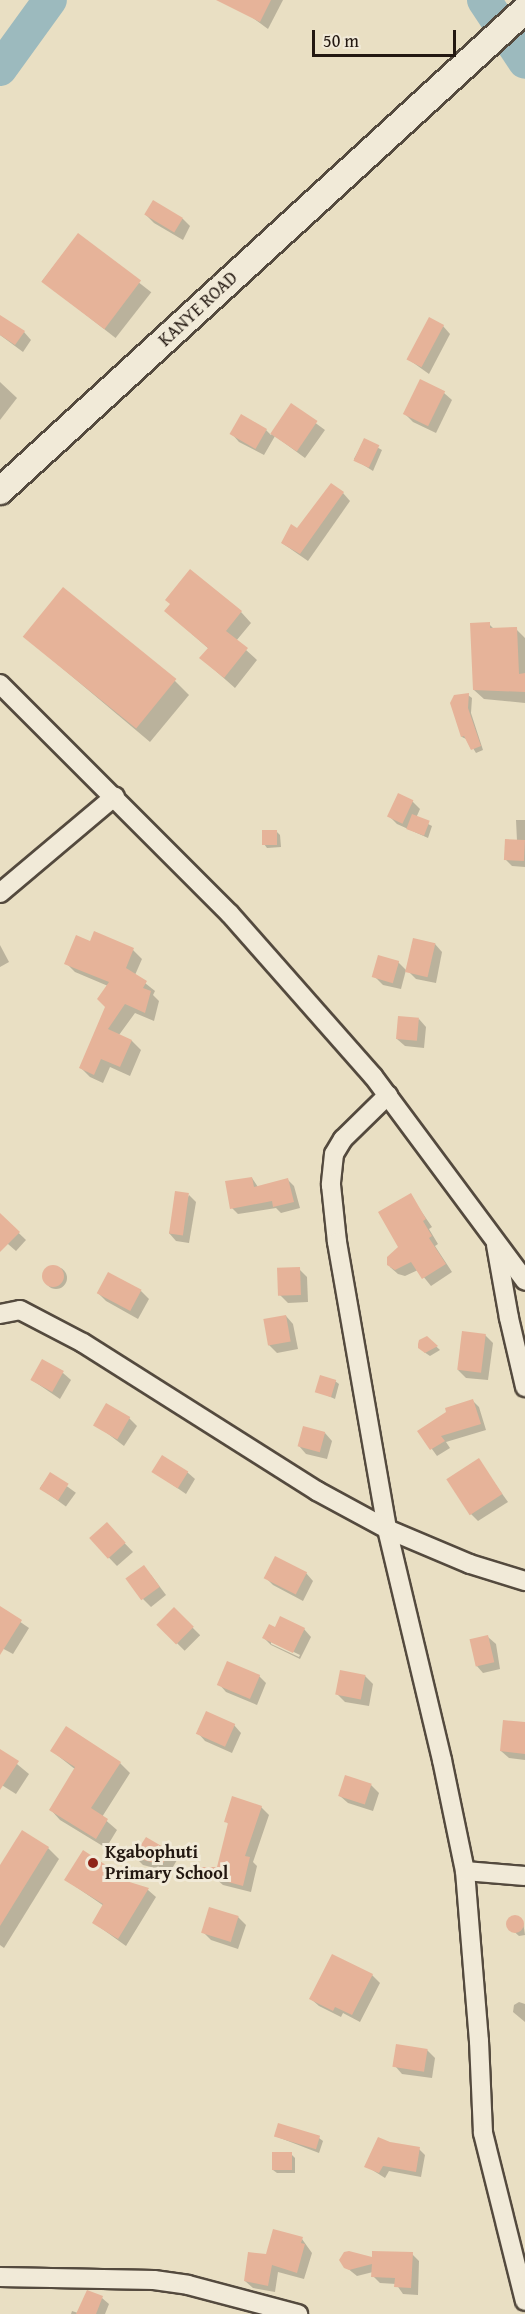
<!DOCTYPE html>
<html>
<head>
<meta charset="utf-8">
<style>
	body { margin:0 }
	#map { position:relative; width:525px; height:2314px; overflow:hidden; background:#e9dfc3; font-family:"Gentium Book Plus",serif }
	div>[style] { position:absolute }
	[style*='--x'] { left:calc(var(--x)*1px); top:calc(var(--y)*1px); width:calc(var(--w)*1px); rotate:calc(var(--a)*1deg) }
	.shadow>* { inset:0; background:#0003; transform-origin:0 0 }
	.round { border-radius:50% }
	.river>* { height:34px; margin:-17px; padding:0 17px; transform-origin:17px; border-radius:17px; background:#9cbabe }
	.building>* { inset:0; background:#e6b399; transform-origin:0 0 }
	.roads { filter:drop-shadow(2px 0 #544a3e) drop-shadow(-2px 0 #544a3e) drop-shadow(0 2px #544a3e) drop-shadow(0 -2px #544a3e) }
	.street>* { height:18px; margin:-9px; padding:0 9px; transform-origin:9px; border-radius:9px; background:#f1ead8 }
	.secondary>* { height:26px; margin:-13px; padding:0 13px; transform-origin:13px; border-radius:13px; background:#f1ead8 }
	.dots>* { width:16px; height:16px; translate:-50% -50%; box-sizing:border-box; border:3px solid #f1ead8; border-radius:50% }
	span { translate:-50% -50%; white-space:nowrap; text-align:center; line-height:1.15; -webkit-text-stroke:6px #f1ead8; paint-order:stroke }
	.street-label { font-size:18px; color:#231811 }
	.poi-label { font-size:18px; color:#231811; font-weight:700 }
	.left { translate:0 -50%; text-align:left }
	.scale { position:absolute; left:312px; top:30px; width:144px; height:27px; box-sizing:border-box; border:3px solid #231811; border-top:0; padding-left:8px; font-size:18px; line-height:21px; white-space:nowrap; color:#231811; -webkit-text-stroke:4px #f1ead8; paint-order:stroke }
</style>
</head>
<body>
<div id="map">
	<div class="shadow">
		<div style="clip-path:polygon(257px 0,283px 0,268px 29px,249px 15px)"></div>
		<div style="clip-path:polygon(146px 215px,183px 219px,190px 226px,183px 240px,154px 223px)"></div>
		<div style="left:78px;top:235px;width:93px;height:58px;rotate:38deg"></div>
		<div style="clip-path:polygon(0 323px,24px 332px,31px 340px,23px 352px,0 335px)"></div>
		<div style="clip-path:polygon(443px 326px,450px 334px,429px 374px,408px 359px)"></div>
		<div style="clip-path:polygon(420px 381px,444px 393px,452px 400px,436px 433px,413px 422px,405px 414px)"></div>
		<div style="clip-path:polygon(0 382px,17px 398px,0 420px)"></div>
		<div style="clip-path:polygon(291px 405px,325px 430px,305px 458px,275px 436px,264px 455px,239px 442px,232px 434px,266px 430px,271px 435px)"></div>
		<div style="clip-path:polygon(364px 440px,382px 450px,373px 471px,354px 459px)"></div>
		<div style="clip-path:polygon(343px 493px,350px 501px,308px 561px,282px 543px)"></div>
		<div style="clip-path:polygon(166px 611px,241px 612px,251px 623px,236px 641px,257px 660px,235px 688px,201px 658px,209px 649px)"></div>
		<div style="clip-path:polygon(489px 624px,495px 630px,516px 629px,525px 638px,525px 703px,484px 699px,474px 690px)"></div>
		<div style="clip-path:polygon(24px 636px,175px 681px,189px 695px,150px 742px)"></div>
		<div style="clip-path:polygon(468px 695px,472px 698px,471px 713px,483px 750px,476px 753px,468px 740px,462px 737px,452px 706px)"></div>
		<div style="clip-path:polygon(412px 801px,420px 809px,416px 818px,432px 826px,428px 838px,397px 824px,390px 817px)"></div>
		<div style="clip-path:polygon(516px 820px,525px 820px,525px 867px,512px 866px,506px 860px,517px 841px)"></div>
		<div style="clip-path:polygon(276px 831px,280px 835px,281px 847px,267px 848px,264px 844px)"></div>
		<div style="clip-path:polygon(91px 943px,133px 950px,142px 959px,135px 975px,155px 991px,153px 995px,159px 1001px,154px 1021px,135px 1013px,119px 1035px,132px 1041px,141px 1050px,130px 1076px,110px 1067px,103px 1083px,90px 1077px,81px 1068px,107px 1007px,108px 986px,75px 972px,66px 963px)"></div>
		<div style="clip-path:polygon(435px 944px,442px 952px,436px 983px,416px 979px,408px 971px)"></div>
		<div style="clip-path:polygon(0 945px,9px 962px,0 967px)"></div>
		<div style="clip-path:polygon(398px 962px,406px 970px,401px 989px,383px 985px,375px 977px)"></div>
		<div style="clip-path:polygon(419px 1019px,426px 1027px,424px 1048px,405px 1046px,397px 1039px)"></div>
		<div style="clip-path:polygon(252px 1178px,258px 1187px,288px 1180px,294px 1186px,300px 1208px,281px 1213px,276px 1208px,238px 1214px,232px 1208px)"></div>
		<div style="clip-path:polygon(189px 1195px,196px 1202px,189px 1243px,176px 1241px,169px 1233px)"></div>
		<div style="clip-path:polygon(410px 1195px,432px 1227px,429px 1229px,438px 1244px,435px 1246px,452px 1272px,431px 1286px,418px 1270px,405px 1276px,398px 1274px,390px 1267px,400px 1247px)"></div>
		<div style="clip-path:polygon(2px 1217px,26px 1240px,16px 1251px,0 1237px)"></div>
		<div class="round" style="left:45px;top:1267px;width:22px;height:22px"></div>
		<div style="clip-path:polygon(299px 1269px,307px 1277px,308px 1302px,288px 1303px,280px 1295px)"></div>
		<div style="clip-path:polygon(141px 1291px,149px 1299px,138px 1319px,106px 1301px,98px 1293px)"></div>
		<div style="clip-path:polygon(286px 1316px,293px 1324px,298px 1349px,277px 1353px,269px 1345px)"></div>
		<div style="clip-path:polygon(485px 1335px,493px 1343px,488px 1380px,466px 1378px,458px 1370px)"></div>
		<div style="clip-path:polygon(427px 1338px,440px 1350px,430px 1356px,424px 1352px)"></div>
		<div style="clip-path:polygon(63px 1373px,71px 1380px,60px 1399px,32px 1380px)"></div>
		<div style="clip-path:polygon(335px 1381px,339px 1384px,335px 1399px,317px 1391px)"></div>
		<div style="clip-path:polygon(473px 1401px,479px 1407px,486px 1430px,446px 1442px,450px 1448px,437px 1456px,419px 1431px)"></div>
		<div style="clip-path:polygon(129px 1418px,137px 1426px,124px 1446px,95px 1424px)"></div>
		<div style="clip-path:polygon(325px 1433px,332px 1441px,327px 1459px,306px 1454px,299px 1446px)"></div>
		<div style="clip-path:polygon(478px 1460px,508px 1502px,478px 1521px,470px 1513px)"></div>
		<div style="clip-path:polygon(154px 1472px,187px 1472px,195px 1479px,186px 1494px)"></div>
		<div style="left:50px;top:1474px;width:32px;height:17px;rotate:36deg"></div>
		<div style="clip-path:polygon(114px 1532px,133px 1552px,117px 1566px,91px 1539px)"></div>
		<div style="clip-path:polygon(306px 1573px,313px 1581px,303px 1601px,273px 1585px,266px 1578px)"></div>
		<div style="clip-path:polygon(151px 1575px,166px 1595px,151px 1607px,143px 1599px)"></div>
		<div style="clip-path:polygon(0 1608px,29px 1628px,13px 1654px,0 1647px)"></div>
		<div style="left:174px;top:1609px;width:37px;height:22px;rotate:45deg"></div>
		<div style="clip-path:polygon(evenodd,276px 1629px,304px 1629px,311px 1637px,300px 1659px,271px 1645px,264px 1638px,276px 1629px,271px 1641px,300px 1655px,299px 1657px,271px 1644px,271px 1641px)"></div>
		<div style="clip-path:polygon(488px 1637px,496px 1644px,500px 1669px,483px 1673px,476px 1665px)"></div>
		<div style="clip-path:polygon(259px 1676px,266px 1683px,257px 1705px,226px 1692px,219px 1684px)"></div>
		<div style="clip-path:polygon(365px 1676px,373px 1684px,369px 1706px,345px 1702px,337px 1694px)"></div>
		<div style="clip-path:polygon(525px 1723px,525px 1760px,509px 1758px,501px 1751px)"></div>
		<div style="clip-path:polygon(234px 1725px,241px 1733px,232px 1753px,205px 1741px,198px 1733px)"></div>
		<div style="clip-path:polygon(0 1750px,29px 1774px,16px 1794px,0 1784px)"></div>
		<div style="clip-path:polygon(52px 1751px,120px 1763px,130px 1773px,102px 1817px,117px 1830px,106px 1848px,60px 1820px,51px 1810px,76px 1770px)"></div>
		<div style="clip-path:polygon(371px 1785px,379px 1793px,373px 1811px,348px 1803px,340px 1796px)"></div>
		<div style="clip-path:polygon(261px 1807px,269px 1815px,253px 1862px,257px 1866px,251px 1892px,223px 1885px,215px 1878px,229px 1825px,226px 1821px)"></div>
		<div style="clip-path:polygon(147px 1839px,177px 1860px,170px 1872px,143px 1865px,135px 1857px)"></div>
		<div style="clip-path:polygon(48px 1848px,59px 1859px,4px 1948px,0 1945px,0 1868px)"></div>
		<div style="clip-path:polygon(111px 1870px,119px 1878px,118px 1881px,148px 1890px,156px 1897px,126px 1946px,94px 1923px,104px 1906px,66px 1880px)"></div>
		<div style="clip-path:polygon(238px 1917px,246px 1925px,238px 1949px,211px 1940px,203px 1932px)"></div>
		<div style="clip-path:polygon(511px 1918px,520px 1918px,523px 1922px,525px 1935px,519px 1936px,509px 1927px)"></div>
		<div style="clip-path:polygon(372px 1975px,380px 1983px,360px 2022px,343px 2013px,341px 2017px,319px 2006px,311px 1999px)"></div>
		<div style="clip-path:polygon(519px 2002px,525px 2004px,525px 2022px,513px 2012px,514px 2005px)"></div>
		<div style="clip-path:polygon(427px 2050px,435px 2058px,432px 2078px,402px 2074px,395px 2066px)"></div>
		<div style="clip-path:polygon(275px 2136px,319px 2138px,323px 2141px,319px 2153px)"></div>
		<div style="clip-path:polygon(389px 2144px,419px 2149px,425px 2155px,421px 2177px,389px 2171px,385px 2178px,366px 2166px)"></div>
		<div style="clip-path:polygon(291px 2154px,295px 2158px,295px 2173px,277px 2173px,273px 2170px)"></div>
		<div style="clip-path:polygon(302px 2239px,312px 2253px,304px 2279px,278px 2272px,275px 2292px,253px 2288px,245px 2281px,267px 2256px)"></div>
		<div style="clip-path:polygon(412px 2254px,419px 2261px,418px 2295px,403px 2294px,396px 2284px,380px 2283px,373px 2276px,373px 2272px,357px 2276px,342px 2264px)"></div>
		<div style="clip-path:polygon(102px 2298px,109px 2304px,105px 2314px,71px 2314px,72px 2311px,78px 2313px)"></div>
	</div>
	<div class="river">
		<div style="--x:484;--y:0;--w:74;--a:56.5"></div>
		<div style="--x:0;--y:69;--w:85;--a:-54.1"></div>
	</div>
	<div class="building">
		<div style="clip-path:polygon(216px 0,271px 0,260px 22px)"></div>
		<div style="left:153px;top:200px;width:35px;height:17px;rotate:31deg"></div>
		<div style="left:78px;top:233px;width:79px;height:61px;rotate:37deg"></div>
		<div style="clip-path:polygon(0 315px,25px 331px,15px 345px,0 335px)"></div>
		<div style="left:429px;top:317px;width:17px;height:48px;rotate:28deg"></div>
		<div style="left:420px;top:379px;width:28px;height:39px;rotate:26deg"></div>
		<div style="left:291px;top:403px;width:32px;height:37px;rotate:34deg"></div>
		<div style="left:241px;top:414px;width:30px;height:23px;rotate:30deg"></div>
		<div style="left:364px;top:438px;width:17px;height:25px;rotate:25deg"></div>
		<div style="clip-path:polygon(331px 483px,344px 492px,300px 554px,281px 543px,291px 524px,297px 528px)"></div>
		<div style="clip-path:polygon(190px 569px,242px 611px,226px 631px,248px 648px,224px 678px,199px 658px,208px 648px,164px 611px,170px 604px,165px 600px)"></div>
		<div style="left:63px;top:587px;width:146px;height:64px;rotate:39deg"></div>
		<div style="clip-path:polygon(490px 622px,490px 628px,517px 627px,519px 674px,525px 673px,525px 692px,473px 690px,470px 623px)"></div>
		<div style="clip-path:polygon(469px 693px,468px 708px,481px 746px,471px 750px,464px 736px,461px 737px,450px 703px,454px 695px)"></div>
		<div style="left:398px;top:793px;width:17px;height:26px;rotate:25deg"></div>
		<div style="left:412px;top:814px;width:19px;height:16px;rotate:21deg"></div>
		<div style="left:262px;top:830px;width:15px;height:15px"></div>
		<div style="left:505px;top:839px;width:20px;height:21px;rotate:3deg"></div>
		<div style="clip-path:polygon(94px 931px,134px 948px,126px 968px,147px 981px,143px 988px,151px 991px,145px 1013px,125px 1004px,108px 1029px,132px 1040px,120px 1067px,101px 1059px,94px 1075px,79px 1068px,105px 1007px,97px 999px,109px 982px,64px 964px,76px 935px,90px 941px)"></div>
		<div style="left:413px;top:938px;width:23px;height:35px;rotate:13deg"></div>
		<div style="left:378px;top:955px;width:22px;height:23px;rotate:16deg"></div>
		<div style="left:398px;top:1016px;width:21px;height:23px;rotate:5deg"></div>
		<div style="clip-path:polygon(252px 1177px,254px 1187px,288px 1178px,294px 1202px,273px 1207px,272px 1201px,230px 1209px,225px 1181px)"></div>
		<div style="left:175px;top:1191px;width:14px;height:43px;rotate:8deg"></div>
		<div style="clip-path:polygon(411px 1193px,426px 1219px,423px 1221px,432px 1236px,429px 1238px,446px 1264px,422px 1279px,411px 1262px,395px 1270px,387px 1265px,387px 1257px,398px 1247px,378px 1212px)"></div>
		<div style="clip-path:polygon(0 1213px,20px 1232px,0 1252px)"></div>
		<div class="round" style="left:42px;top:1265px;width:22px;height:22px"></div>
		<div style="left:300px;top:1267px;width:28px;height:23px;rotate:88deg"></div>
		<div style="left:108px;top:1272px;width:38px;height:24px;rotate:28deg"></div>
		<div style="left:286px;top:1315px;width:27px;height:23px;rotate:80deg"></div>
		<div style="left:462px;top:1331px;width:24px;height:39px;rotate:7deg"></div>
		<div style="clip-path:polygon(427px 1336px,438px 1346px,425px 1353px,418px 1348px,418px 1344px,419px 1340px)"></div>
		<div style="left:42px;top:1359px;width:25px;height:24px;rotate:29deg"></div>
		<div style="left:320px;top:1375px;width:17px;height:18px;rotate:17deg"></div>
		<div style="clip-path:polygon(473px 1399px,481px 1424px,441px 1436px,445px 1441px,430px 1450px,417px 1431px,446px 1412px,445px 1408px)"></div>
		<div style="left:106px;top:1403px;width:28px;height:26px;rotate:30deg"></div>
		<div style="left:303px;top:1426px;width:23px;height:21px;rotate:15deg"></div>
		<div style="left:162px;top:1455px;width:31px;height:20px;rotate:32deg"></div>
		<div style="left:479px;top:1458px;width:43px;height:39px;rotate:57deg"></div>
		<div style="left:50px;top:1472px;width:22px;height:20px;rotate:32deg"></div>
		<div style="left:107px;top:1522px;width:28px;height:24px;rotate:48deg"></div>
		<div style="left:275px;top:1556px;width:36px;height:25px;rotate:27deg"></div>
		<div style="left:144px;top:1565px;width:27px;height:23px;rotate:54deg"></div>
		<div style="clip-path:polygon(0 1606px,22px 1620px,0 1655px)"></div>
		<div style="left:174px;top:1607px;width:28px;height:25px;rotate:45deg"></div>
		<div style="clip-path:polygon(280px 1616px,305px 1628px,293px 1653px,262px 1638px,269px 1624px,275px 1627px)"></div>
		<div style="left:488px;top:1635px;width:28px;height:19px;rotate:77deg"></div>
		<div style="left:227px;top:1661px;width:36px;height:26px;rotate:23deg"></div>
		<div style="left:340px;top:1670px;width:26px;height:25px;rotate:11deg"></div>
		<div style="left:206px;top:1711px;width:32px;height:25px;rotate:24deg"></div>
		<div style="clip-path:polygon(503px 1720px,525px 1722px,525px 1754px,500px 1751px)"></div>
		<div style="clip-path:polygon(66px 1726px,121px 1762px,91px 1808px,108px 1819px,96px 1839px,49px 1810px,75px 1767px,50px 1751px)"></div>
		<div style="clip-path:polygon(0 1749px,19px 1761px,0 1790px)"></div>
		<div style="left:345px;top:1775px;width:28px;height:22px;rotate:18deg"></div>
		<div style="clip-path:polygon(232px 1796px,262px 1806px,245px 1856px,250px 1857px,243px 1886px,191px 1872px,192px 1867px,217px 1867px,228px 1823px,224px 1822px)"></div>
		<div style="clip-path:polygon(22px 1830px,49px 1847px,0 1926px,0 1865px)"></div>
		<div style="clip-path:polygon(146px 1837px,170px 1851px,162px 1865px,133px 1857px)"></div>
		<div style="clip-path:polygon(83px 1850px,112px 1869px,110px 1876px,149px 1888px,118px 1939px,92px 1923px,103px 1904px,64px 1880px)"></div>
		<div style="left:209px;top:1907px;width:31px;height:27px;rotate:17deg"></div>
		<div class="round" style="left:506px;top:1915px;width:18px;height:18px"></div>
		<div style="clip-path:polygon(332px 1954px,373px 1974px,352px 2015px,335px 2007px,333px 2011px,309px 1999px)"></div>
		<div style="left:396px;top:2044px;width:32px;height:23px;rotate:9deg"></div>
		<div style="left:278px;top:2123px;width:44px;height:14px;rotate:17deg"></div>
		<div style="clip-path:polygon(378px 2137px,390px 2142px,420px 2147px,416px 2172px,383px 2166px,379px 2173px,364px 2167px)"></div>
		<div style="left:272px;top:2152px;width:20px;height:18px"></div>
		<div style="clip-path:polygon(273px 2229px,303px 2237px,301px 2243px,305px 2244px,297px 2273px,272px 2265px,268px 2286px,244px 2281px,248px 2252px,266px 2254px)"></div>
		<div style="clip-path:polygon(349px 2251px,372px 2257px,372px 2251px,413px 2252px,411px 2288px,394px 2287px,395px 2278px,371px 2277px,372px 2264px,349px 2270px,344px 2268px,339px 2260px,344px 2252px)"></div>
		<div style="clip-path:polygon(87px 2290px,103px 2296px,96px 2314px,76px 2314px)"></div>
	</div>
	<div class="roads">
		<div class="street">
			<div style="--x:0;--y:684;--w:325;--a:45"></div>
			<div style="--x:230;--y:914;--w:216;--a:48.6"></div>
			<div style="--x:373;--y:1076;--w:255;--a:53.4"></div>
			<div style="--x:0;--y:893;--w:150;--a:-40.1"></div>
			<div style="--x:388;--y:1095;--w:63;--a:135.6"></div>
			<div style="--x:343;--y:1139;--w:17;--a:121"></div>
			<div style="--x:334;--y:1154;--w:31;--a:96"></div>
			<div style="--x:331;--y:1185;--w:57;--a:84"></div>
			<div style="--x:337;--y:1242;--w:291;--a:80.1"></div>
			<div style="--x:387;--y:1529;--w:237;--a:76.6"></div>
			<div style="--x:442;--y:1760;--w:113;--a:78.3"></div>
			<div style="--x:465;--y:1871;--w:171;--a:85.3"></div>
			<div style="--x:479;--y:2041;--w:92;--a:87.5"></div>
			<div style="--x:483;--y:2133;--w:173;--a:76"></div>
			<div style="--x:496;--y:1245;--w:74;--a:79.9"></div>
			<div style="--x:509;--y:1318;--w:71;--a:76.9"></div>
			<div style="--x:0;--y:1314;--w:20;--a:-11"></div>
			<div style="--x:20;--y:1310;--w:71;--a:27.6"></div>
			<div style="--x:83;--y:1343;--w:277;--a:32.3"></div>
			<div style="--x:317;--y:1491;--w:80;--a:28.5"></div>
			<div style="--x:387;--y:1529;--w:90;--a:22.9"></div>
			<div style="--x:470;--y:1564;--w:58;--a:17.2"></div>
			<div style="--x:465;--y:1871;--w:60;--a:4.8"></div>
			<div style="--x:0;--y:2277;--w:154;--a:1.1"></div>
			<div style="--x:154;--y:2280;--w:34;--a:8"></div>
			<div style="--x:188;--y:2285;--w:114;--a:14.8"></div>
		</div>
		<div class="secondary">
			<div style="--x:0;--y:491;--w:712;--a:-42.5"></div>
		</div>
	</div>
	<div class="dots">
		<div style="left:93px;top:1863px;background:#8f2418"></div>
	</div>
	<div class="street-label">
		<span style="left:198px;top:309px;rotate:-43deg">KANYE ROAD</span>
	</div>
	<div class="poi-label">
		<span class="left" style="left:105px;top:1863px">Kgabophuti<br>Primary School</span>
	</div>
	<div class="scale">50 m</div>
</div>
</body>
</html>
